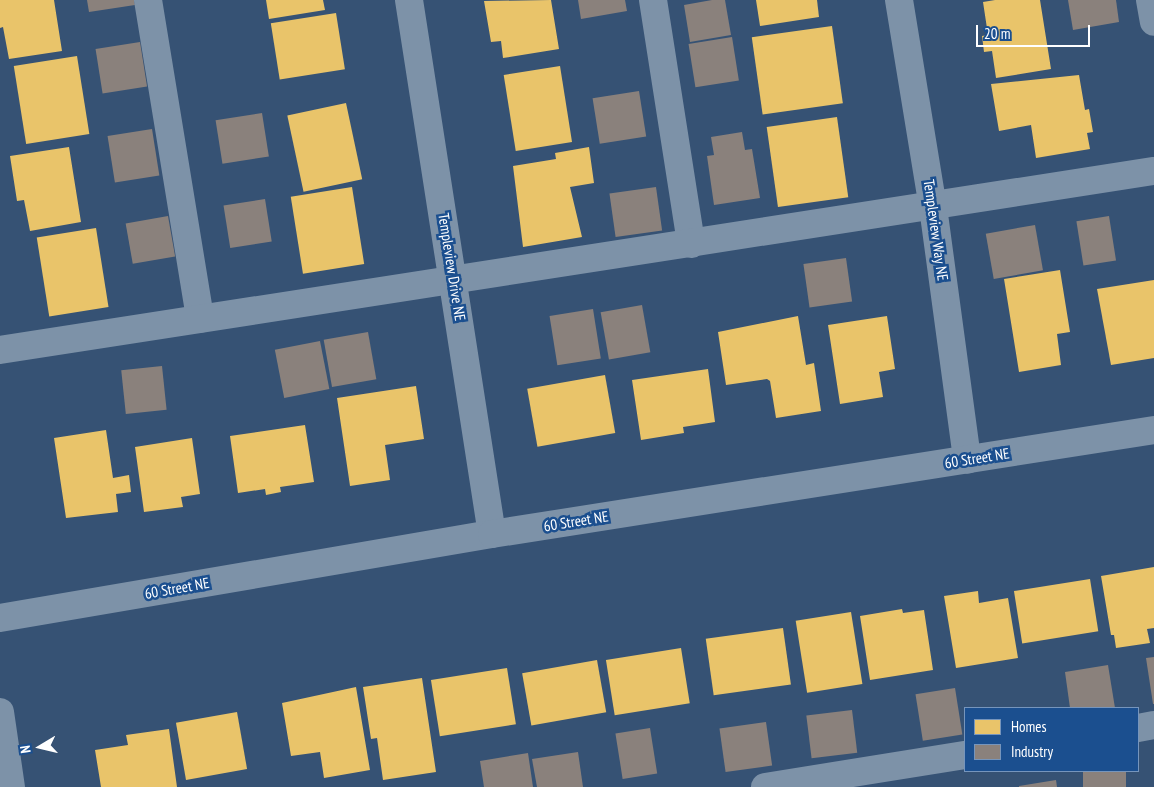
<!DOCTYPE html>
<html>
<head>
<meta charset="utf-8">
<style>
	body { margin:0 }
	#map { position:relative; width:1154px; height:787px; overflow:hidden; background:#365274; font-family:"PT Sans Narrow",sans-serif }
	div>[style] { position:absolute }
	[style*='--x'] { left:calc(var(--x)*1px); top:calc(var(--y)*1px); width:calc(var(--w)*1px); rotate:calc(var(--a)*1deg) }
	.homes>* { inset:0; background:#e9c46a; transform-origin:0 0 }
	.industry>* { inset:0; background:#8a817c; transform-origin:0 0 }
	.minor>* { height:28px; margin:-14px; padding:0 14px; transform-origin:14px; border-radius:14px; background:#7d92a8 }
	span { translate:-50% -50%; white-space:nowrap; text-align:center; line-height:1.15; -webkit-text-stroke:5px #1b4f8f; paint-order:stroke }
	.street-label { font-size:15px; color:#fff }
	.legend { position:absolute; left:964px; top:707px; width:175px; height:65px; box-sizing:border-box; background:#1b4f8f; border:1px solid #7695bc; margin:0; padding:6px 9px; list-style:none; font-size:15px; color:#fff }
	.legend li { display:flex; align-items:center; gap:10px; height:25px }
	.legend b { width:25px; border:1px solid #7695bc }
	.north { position:absolute; left:15px; top:722px; width:50px; height:50px; -webkit-text-stroke:4px #1b4f8f; paint-order:stroke; rotate:261deg; font-size:14px; font-weight:700; line-height:20px; text-align:center; color:#fff }
	.north::after { content:''; display:block; margin:auto; width:18px; height:22px; background:#fff; clip-path:polygon(50% 0,100% 100%,50% 72%,0 100%) }
	.scale { position:absolute; left:976px; top:25px; width:114px; height:22px; box-sizing:border-box; border:2px solid #fff; border-top:0; padding-left:6px; font-size:15px; line-height:18px; white-space:nowrap; color:#fff; -webkit-text-stroke:4px #1b4f8f; paint-order:stroke }
</style>
</head>
<body>
<div id="map">
	<div class="homes">
		<div style="clip-path:polygon(0 0,54px 0,62px 51px,9px 59px,3px 27px,0 28px)"></div>
		<div style="clip-path:polygon(266px 0,323px 0,325px 10px,269px 19px)"></div>
		<div style="clip-path:polygon(551px 0,559px 49px,503px 58px,501px 41px,491px 42px,484px 1px)"></div>
		<div style="clip-path:polygon(756px 0,817px 0,819px 17px,760px 26px)"></div>
		<div style="clip-path:polygon(995px 0,1040px 0,1051px 69px,996px 78px,992px 51px,984px 52px,982px 36px,988px 35px,983px 2px)"></div>
		<div style="left:336px;top:13px;width:57px;height:66px;rotate:81deg"></div>
		<div style="left:832px;top:26px;width:78px;height:81px;rotate:82deg"></div>
		<div style="left:77px;top:56px;width:79px;height:64px;rotate:81deg"></div>
		<div style="left:560px;top:66px;width:77px;height:57px;rotate:81deg"></div>
		<div style="clip-path:polygon(1079px 75px,1085px 110px,1089px 109px,1093px 132px,1087px 133px,1090px 149px,1036px 158px,1031px 125px,999px 131px,991px 84px)"></div>
		<div style="left:346px;top:103px;width:78px;height:60px;rotate:78deg"></div>
		<div style="left:837px;top:117px;width:81px;height:71px;rotate:82deg"></div>
		<div style="clip-path:polygon(69px 147px,81px 222px,30px 231px,24px 200px,17px 201px,10px 156px)"></div>
		<div style="clip-path:polygon(589px 147px,594px 183px,570px 187px,582px 237px,523px 247px,513px 166px,556px 159px,555px 153px)"></div>
		<div style="left:352px;top:187px;width:78px;height:62px;rotate:81deg"></div>
		<div style="left:96px;top:228px;width:80px;height:60px;rotate:81deg"></div>
		<div style="clip-path:polygon(1060px 270px,1070px 332px,1057px 334px,1061px 365px,1019px 372px,1004px 279px)"></div>
		<div style="clip-path:polygon(1154px 280px,1154px 358px,1111px 365px,1097px 289px)"></div>
		<div style="clip-path:polygon(798px 316px,806px 365px,814px 363px,821px 411px,776px 418px,770px 381px,767px 379px,726px 385px,718px 332px)"></div>
		<div style="clip-path:polygon(887px 316px,895px 369px,879px 372px,883px 397px,840px 404px,828px 325px)"></div>
		<div style="clip-path:polygon(708px 369px,715px 422px,683px 427px,684px 433px,641px 440px,632px 380px)"></div>
		<div style="left:605px;top:375px;width:59px;height:79px;rotate:80deg"></div>
		<div style="clip-path:polygon(416px 386px,424px 439px,385px 445px,390px 480px,350px 486px,337px 398px)"></div>
		<div style="clip-path:polygon(305px 425px,314px 482px,280px 487px,281px 492px,266px 495px,265px 489px,238px 493px,230px 436px)"></div>
		<div style="clip-path:polygon(106px 430px,113px 478px,129px 475px,131px 492px,116px 494px,118px 512px,66px 518px,54px 438px)"></div>
		<div style="clip-path:polygon(192px 438px,200px 494px,181px 497px,183px 507px,144px 512px,135px 447px)"></div>
		<div style="clip-path:polygon(1154px 567px,1154px 628px,1147px 629px,1150px 643px,1116px 648px,1114px 635px,1111px 635px,1101px 576px)"></div>
		<div style="left:1090px;top:579px;width:53px;height:77px;rotate:81deg"></div>
		<div style="clip-path:polygon(978px 591px,979px 603px,1008px 598px,1018px 658px,956px 668px,944px 596px)"></div>
		<div style="clip-path:polygon(902px 609px,903px 613px,924px 610px,933px 670px,870px 680px,860px 616px)"></div>
		<div style="left:851px;top:612px;width:73px;height:56px;rotate:81deg"></div>
		<div style="left:783px;top:628px;width:57px;height:78px;rotate:82deg"></div>
		<div style="left:681px;top:648px;width:56px;height:76px;rotate:81deg"></div>
		<div style="left:597px;top:660px;width:53px;height:76px;rotate:80deg"></div>
		<div style="left:507px;top:668px;width:57px;height:77px;rotate:81deg"></div>
		<div style="clip-path:polygon(422px 678px,436px 772px,383px 780px,377px 738px,371px 739px,363px 687px)"></div>
		<div style="clip-path:polygon(356px 687px,370px 770px,324px 778px,320px 752px,291px 756px,282px 703px)"></div>
		<div style="left:237px;top:712px;width:58px;height:62px;rotate:80deg"></div>
		<div style="clip-path:polygon(169px 729px,177px 787px,101px 787px,95px 750px,128px 745px,126px 735px)"></div>
	</div>
	<div class="industry">
		<div style="clip-path:polygon(87px 0,134px 0,135px 5px,89px 12px)"></div>
		<div style="clip-path:polygon(578px 0,625px 0,627px 11px,581px 19px)"></div>
		<div style="clip-path:polygon(712px 0,725px 0,731px 35px,690px 42px,684px 5px)"></div>
		<div style="clip-path:polygon(1068px 0,1116px 0,1119px 22px,1073px 30px)"></div>
		<div style="left:732px;top:37px;width:44px;height:44px;rotate:81deg"></div>
		<div style="left:140px;top:42px;width:45px;height:45px;rotate:81deg"></div>
		<div style="left:639px;top:91px;width:46px;height:47px;rotate:81deg"></div>
		<div style="left:262px;top:113px;width:44px;height:47px;rotate:81deg"></div>
		<div style="left:152px;top:129px;width:47px;height:45px;rotate:81deg"></div>
		<div style="clip-path:polygon(742px 132px,745px 150px,752px 149px,760px 198px,714px 205px,707px 156px,714px 155px,711px 137px)"></div>
		<div style="left:656px;top:187px;width:44px;height:47px;rotate:82deg"></div>
		<div style="left:265px;top:199px;width:43px;height:42px;rotate:81deg"></div>
		<div style="left:168px;top:216px;width:41px;height:43px;rotate:80deg"></div>
		<div style="left:1109px;top:216px;width:45px;height:33px;rotate:81deg"></div>
		<div style="left:1035px;top:225px;width:46px;height:50px;rotate:80deg"></div>
		<div style="left:846px;top:258px;width:44px;height:43px;rotate:82deg"></div>
		<div style="left:642px;top:305px;width:48px;height:42px;rotate:80deg"></div>
		<div style="left:593px;top:309px;width:50px;height:44px;rotate:81deg"></div>
		<div style="left:368px;top:332px;width:48px;height:45px;rotate:80deg"></div>
		<div style="left:320px;top:341px;width:49px;height:46px;rotate:79deg"></div>
		<div style="left:162px;top:366px;width:44px;height:41px;rotate:84deg"></div>
		<div style="clip-path:polygon(1154px 657px,1154px 704px,1153px 704px,1146px 658px)"></div>
		<div style="clip-path:polygon(1108px 665px,1115px 708px,1070px 708px,1065px 672px)"></div>
		<div style="left:955px;top:688px;width:47px;height:40px;rotate:81deg"></div>
		<div style="left:852px;top:710px;width:43px;height:46px;rotate:83deg"></div>
		<div style="left:766px;top:722px;width:44px;height:47px;rotate:82deg"></div>
		<div style="left:650px;top:728px;width:46px;height:35px;rotate:81deg"></div>
		<div style="clip-path:polygon(578px 752px,583px 787px,537px 787px,532px 759px)"></div>
		<div style="clip-path:polygon(528px 753px,533px 787px,484px 787px,480px 761px)"></div>
		<div style="left:1083px;top:771px;width:43px;height:16px"></div>
		<div style="clip-path:polygon(1056px 780px,1057px 787px,1019px 787px,1019px 786px)"></div>
	</div>
	<div class="minor">
		<div style="--x:148;--y:0;--w:323;--a:80.7"></div>
		<div style="--x:409;--y:0;--w:540;--a:81.17"></div>
		<div style="--x:653;--y:0;--w:247;--a:81.1"></div>
		<div style="--x:899;--y:0;--w:210;--a:80.7"></div>
		<div style="--x:933;--y:207;--w:255;--a:82.3"></div>
		<div style="--x:1150;--y:0;--w:22;--a:80"></div>
		<div style="--x:0;--y:350;--w:1168;--a:-8.82"></div>
		<div style="--x:0;--y:618;--w:499;--a:-9.7"></div>
		<div style="--x:492;--y:534;--w:670;--a:-8.93"></div>
		<div style="--x:0;--y:712;--w:76;--a:81.7"></div>
		<div style="--x:1138;--y:728;--w:16;--a:-11"></div>
		<div style="--x:765;--y:787;--w:203;--a:-9.1"></div>
	</div>
	<div class="street-label">
		<span style="left:936px;top:230px;rotate:82deg">Templeview Way NE</span>
		<span style="left:452px;top:267px;rotate:81deg">Templeview Drive NE</span>
		<span style="left:977px;top:458px;rotate:-9deg">60 Street NE</span>
		<span style="left:576px;top:521px;rotate:-9deg">60 Street NE</span>
		<span style="left:177px;top:588px;rotate:-10deg">60 Street NE</span>
	</div>
	<ul class="legend">
	<li><b style="height:14px;background:#e9c46a"></b>Homes</li>
	<li><b style="height:14px;background:#8a817c"></b>Industry</li>
	</ul>
	<div class="north">N</div>
	<div class="scale">20 m</div>
</div>
</body>
</html>
